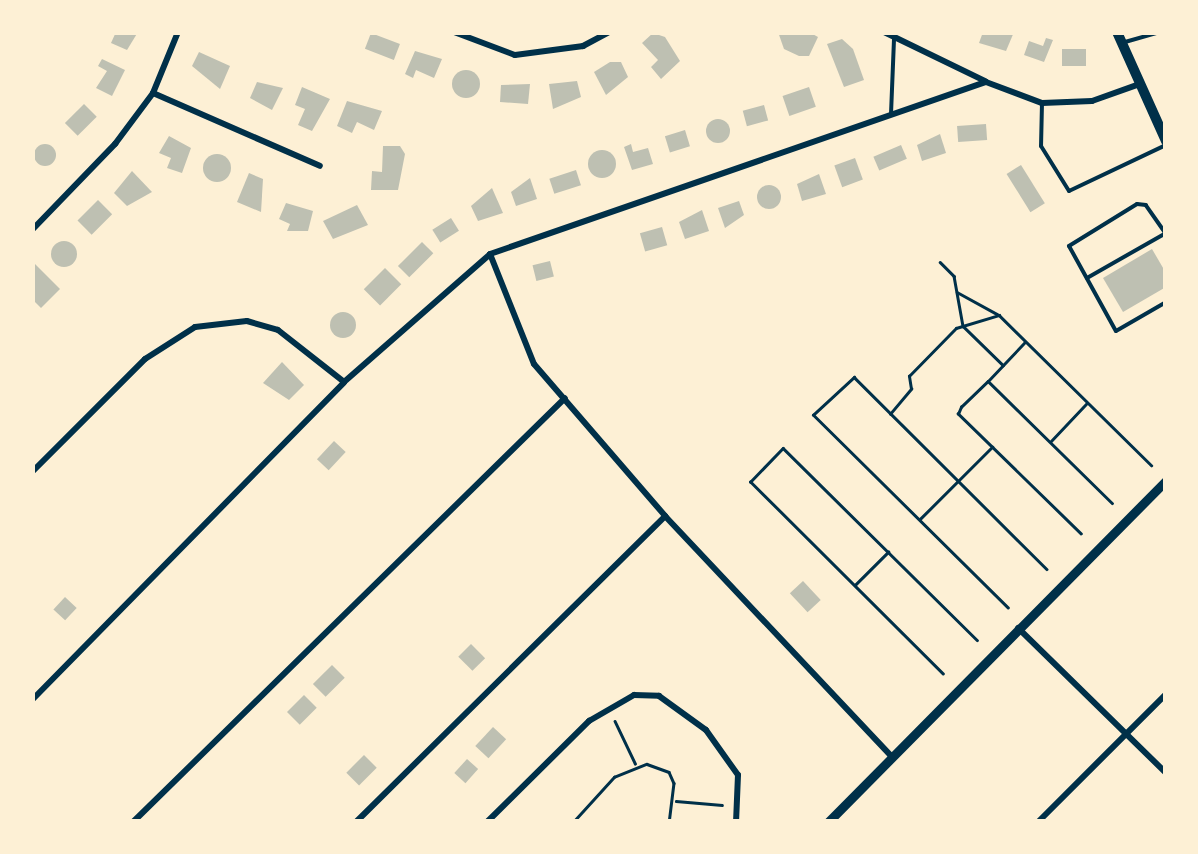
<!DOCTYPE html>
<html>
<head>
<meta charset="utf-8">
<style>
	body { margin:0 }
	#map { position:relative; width:1198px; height:854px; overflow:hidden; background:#fdf0d5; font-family:Quicksand,sans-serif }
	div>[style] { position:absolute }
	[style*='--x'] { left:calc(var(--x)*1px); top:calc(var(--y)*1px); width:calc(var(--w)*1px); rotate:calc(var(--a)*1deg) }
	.building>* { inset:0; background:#bec0b2; transform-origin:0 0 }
	.round { border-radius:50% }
	.path>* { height:2.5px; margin:-1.25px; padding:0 1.25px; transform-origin:1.25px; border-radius:1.25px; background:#003049 }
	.service>* { height:4px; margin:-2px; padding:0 2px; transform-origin:2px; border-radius:2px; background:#003049 }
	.minor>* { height:6px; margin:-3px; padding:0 3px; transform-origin:3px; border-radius:3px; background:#003049 }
	.tertiary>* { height:9px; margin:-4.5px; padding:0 4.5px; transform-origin:4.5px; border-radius:4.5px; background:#003049 }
	.secondary>* { height:10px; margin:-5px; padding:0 5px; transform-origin:5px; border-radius:5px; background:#003049 }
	span { translate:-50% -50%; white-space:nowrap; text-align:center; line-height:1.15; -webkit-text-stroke:9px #fdf0d5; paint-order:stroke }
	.frame { position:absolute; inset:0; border:35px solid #fdf0d5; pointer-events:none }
</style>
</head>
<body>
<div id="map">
	<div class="building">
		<div style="clip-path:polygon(116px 32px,138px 32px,127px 50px,111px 43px)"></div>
		<div style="clip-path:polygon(778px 32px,809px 32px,818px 37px,809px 56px,799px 56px,784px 49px)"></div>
		<div style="clip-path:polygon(983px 32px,1014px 32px,1006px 51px,979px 43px)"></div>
		<div style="left:371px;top:33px;width:31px;height:17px;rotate:21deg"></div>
		<div style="clip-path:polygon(653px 33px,665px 37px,680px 61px,661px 79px,651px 67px,658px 60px,642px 43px)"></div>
		<div style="clip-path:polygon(1046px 38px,1053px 40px,1044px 62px,1024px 55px,1029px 41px,1043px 46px)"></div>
		<div style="clip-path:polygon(842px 39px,853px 49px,864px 80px,844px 87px,827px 44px)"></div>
		<div style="left:1062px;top:49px;width:24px;height:17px"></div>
		<div style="clip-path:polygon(415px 51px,442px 59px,434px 78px,416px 70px,413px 78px,405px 74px)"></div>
		<div style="clip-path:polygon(199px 52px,230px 66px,220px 89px,192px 66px)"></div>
		<div style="clip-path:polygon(102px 59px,125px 70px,112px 96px,96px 88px,107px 71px,98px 66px)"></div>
		<div style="clip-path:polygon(610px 62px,621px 62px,628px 77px,606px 95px,594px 72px)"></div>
		<div class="round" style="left:452px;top:70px;width:28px;height:28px"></div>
		<div style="clip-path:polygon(577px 81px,581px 97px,553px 109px,549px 84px)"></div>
		<div style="clip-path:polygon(257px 82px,283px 88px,272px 110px,250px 98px)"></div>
		<div style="clip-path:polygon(530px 84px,528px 104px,500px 102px,501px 85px)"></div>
		<div style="clip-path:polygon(302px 87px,330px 99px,312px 131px,298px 125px,305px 109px,295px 105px)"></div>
		<div style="left:809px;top:87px;width:21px;height:28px;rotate:71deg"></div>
		<div style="clip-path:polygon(347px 101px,382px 111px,374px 130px,357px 122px,352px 133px,337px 126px)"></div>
		<div style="left:84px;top:104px;width:18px;height:27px;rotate:45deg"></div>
		<div style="left:764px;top:105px;width:16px;height:22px;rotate:75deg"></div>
		<div class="round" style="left:706px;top:119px;width:24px;height:24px"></div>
		<div style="left:986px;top:124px;width:16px;height:29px;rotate:86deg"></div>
		<div style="left:685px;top:130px;width:17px;height:21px;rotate:73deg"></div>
		<div style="clip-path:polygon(940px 134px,946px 153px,922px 161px,917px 145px)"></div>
		<div style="clip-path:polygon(169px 136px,191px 148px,182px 173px,167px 168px,171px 158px,159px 153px)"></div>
		<div style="clip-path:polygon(631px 144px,633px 152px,648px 148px,653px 164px,632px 170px,624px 147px)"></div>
		<div class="round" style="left:34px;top:144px;width:22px;height:22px"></div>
		<div style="left:901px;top:145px;width:15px;height:30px;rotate:67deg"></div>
		<div style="clip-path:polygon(383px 146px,400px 146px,405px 154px,398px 190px,371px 190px,372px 171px,382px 172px)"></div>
		<div class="round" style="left:588px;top:150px;width:28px;height:28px"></div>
		<div class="round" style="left:203px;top:154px;width:28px;height:28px"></div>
		<div style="left:855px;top:158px;width:23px;height:22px;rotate:70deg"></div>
		<div style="left:1021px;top:165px;width:45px;height:17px;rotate:58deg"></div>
		<div style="left:576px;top:170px;width:16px;height:28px;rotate:72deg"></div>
		<div style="clip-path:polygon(132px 171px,152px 192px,127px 206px,114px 193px)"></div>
		<div style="clip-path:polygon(249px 173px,263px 179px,261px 212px,237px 202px)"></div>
		<div style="clip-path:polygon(819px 174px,826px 194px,802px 201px,797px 184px)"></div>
		<div style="clip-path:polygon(530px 178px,537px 199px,516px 206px,511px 192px)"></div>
		<div class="round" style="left:757px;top:185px;width:24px;height:24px"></div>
		<div style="clip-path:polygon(492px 188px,503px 213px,478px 221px,471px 206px)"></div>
		<div style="left:98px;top:200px;width:20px;height:29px;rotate:45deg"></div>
		<div style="clip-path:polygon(739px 201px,744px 215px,725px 228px,718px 208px)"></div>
		<div style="clip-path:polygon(286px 203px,313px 211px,308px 231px,287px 231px,290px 224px,279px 219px)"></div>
		<div style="clip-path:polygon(357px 205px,368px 225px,333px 239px,323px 221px)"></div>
		<div style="clip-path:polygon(702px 210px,709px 231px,685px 239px,679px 222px)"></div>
		<div style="left:451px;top:218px;width:15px;height:22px;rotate:58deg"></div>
		<div style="left:662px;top:227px;width:19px;height:23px;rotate:74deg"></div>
		<div class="round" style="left:51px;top:241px;width:26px;height:26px"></div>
		<div style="left:422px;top:242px;width:16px;height:34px;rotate:45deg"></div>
		<div style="clip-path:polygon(1152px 249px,1166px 273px,1166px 287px,1123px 312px,1103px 278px)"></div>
		<div style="left:550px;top:261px;width:16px;height:18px;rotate:76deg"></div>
		<div style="clip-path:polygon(35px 264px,60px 289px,41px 308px,32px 299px)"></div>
		<div style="left:385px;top:268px;width:23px;height:30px;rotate:45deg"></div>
		<div class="round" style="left:330px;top:312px;width:26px;height:26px"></div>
		<div style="clip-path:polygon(282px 362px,304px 385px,289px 400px,263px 383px)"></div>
		<div style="left:334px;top:441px;width:16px;height:25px;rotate:43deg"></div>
		<div style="left:803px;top:581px;width:26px;height:18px;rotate:47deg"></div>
		<div style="left:65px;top:597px;width:16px;height:17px;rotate:43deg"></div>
		<div style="left:471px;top:644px;width:20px;height:18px;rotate:45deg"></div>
		<div style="left:332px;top:665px;width:18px;height:27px;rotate:45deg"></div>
		<div style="left:304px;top:695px;width:18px;height:24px;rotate:45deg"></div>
		<div style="left:493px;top:727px;width:18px;height:26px;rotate:43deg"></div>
		<div style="left:364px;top:755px;width:18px;height:25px;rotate:45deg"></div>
		<div style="left:467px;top:759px;width:15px;height:19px;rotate:42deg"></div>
	</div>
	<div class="path">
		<div style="--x:940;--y:262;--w:20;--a:45"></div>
		<div style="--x:954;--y:276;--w:51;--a:79.8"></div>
		<div style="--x:963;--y:326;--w:56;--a:44.3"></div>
		<div style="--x:957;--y:292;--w:46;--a:28.8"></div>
		<div style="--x:989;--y:380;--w:52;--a:-46.5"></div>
		<div style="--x:890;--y:414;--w:33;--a:-50"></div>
		<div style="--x:911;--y:389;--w:13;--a:-99"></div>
		<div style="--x:909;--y:376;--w:67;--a:-45.6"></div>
		<div style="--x:956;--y:328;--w:45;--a:-16.8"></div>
		<div style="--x:999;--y:315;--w:214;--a:44.6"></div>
		<div style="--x:1051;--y:441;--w:52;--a:-46.5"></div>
		<div style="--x:920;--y:519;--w:102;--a:-45"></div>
		<div style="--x:1081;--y:534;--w:172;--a:-135.7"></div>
		<div style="--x:958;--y:414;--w:8;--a:-67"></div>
		<div style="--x:961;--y:407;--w:37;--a:-44"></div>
		<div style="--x:988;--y:381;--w:174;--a:44.5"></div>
		<div style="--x:855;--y:585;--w:47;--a:-45"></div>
		<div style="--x:1008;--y:608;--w:274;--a:-135.3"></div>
		<div style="--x:813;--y:415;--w:56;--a:-42.8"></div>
		<div style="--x:854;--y:377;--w:272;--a:44.9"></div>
		<div style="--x:943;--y:674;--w:272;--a:-135.1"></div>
		<div style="--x:750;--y:482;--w:47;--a:-45.9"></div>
		<div style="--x:783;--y:448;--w:273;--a:44.7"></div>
		<div style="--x:615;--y:721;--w:47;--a:64.5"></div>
		<div style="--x:676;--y:801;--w:46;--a:5"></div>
		<div style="--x:573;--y:822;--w:61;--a:-47.7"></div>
		<div style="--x:614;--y:777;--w:35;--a:-22"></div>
		<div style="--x:647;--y:764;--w:23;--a:20"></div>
		<div style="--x:669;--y:772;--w:12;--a:66"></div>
		<div style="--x:674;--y:783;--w:39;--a:97"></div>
	</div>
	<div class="service">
		<div style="--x:1125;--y:42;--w:37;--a:-16"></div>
		<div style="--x:1042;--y:103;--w:43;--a:91.3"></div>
		<div style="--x:1041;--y:146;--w:53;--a:58.1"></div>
		<div style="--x:1069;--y:191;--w:107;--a:-25.4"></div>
		<div style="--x:891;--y:114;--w:75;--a:-87.7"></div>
		<div style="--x:1166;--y:234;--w:35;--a:-125"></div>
		<div style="--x:1146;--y:205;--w:9;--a:-174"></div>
		<div style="--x:1137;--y:204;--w:80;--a:148.3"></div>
		<div style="--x:1069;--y:246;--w:97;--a:61.1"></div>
		<div style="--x:1116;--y:331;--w:58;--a:-30.1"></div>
		<div style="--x:1087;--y:278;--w:91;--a:-29.7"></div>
	</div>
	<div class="minor">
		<div style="--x:454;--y:32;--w:65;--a:20.7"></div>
		<div style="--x:515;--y:55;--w:69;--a:-7.5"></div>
		<div style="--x:583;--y:46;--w:30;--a:-28"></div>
		<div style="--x:884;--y:32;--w:112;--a:25.9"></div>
		<div style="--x:153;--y:93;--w:182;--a:23.6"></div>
		<div style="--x:32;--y:230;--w:120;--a:-46"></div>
		<div style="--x:115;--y:144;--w:64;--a:-53.3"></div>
		<div style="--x:153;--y:93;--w:66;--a:-67.7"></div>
		<div style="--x:490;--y:254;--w:118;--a:68.2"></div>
		<div style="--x:534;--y:364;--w:201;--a:49.2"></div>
		<div style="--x:665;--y:516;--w:331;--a:46.7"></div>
		<div style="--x:32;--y:472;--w:160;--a:-45"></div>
		<div style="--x:145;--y:359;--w:59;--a:-32.6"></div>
		<div style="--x:195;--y:327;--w:52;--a:-6.6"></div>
		<div style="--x:247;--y:321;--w:32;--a:16"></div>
		<div style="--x:278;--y:330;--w:84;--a:38.2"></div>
		<div style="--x:1018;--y:628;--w:207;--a:44.4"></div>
		<div style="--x:32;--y:700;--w:445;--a:-45.5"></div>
		<div style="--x:344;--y:382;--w:194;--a:-41.2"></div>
		<div style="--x:490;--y:254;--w:525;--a:-19.13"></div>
		<div style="--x:986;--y:82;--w:60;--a:20.6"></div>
		<div style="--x:1042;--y:103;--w:50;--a:-2.3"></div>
		<div style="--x:1092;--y:101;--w:48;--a:-19.6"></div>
		<div style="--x:133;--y:822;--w:605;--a:-44.46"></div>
		<div style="--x:356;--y:822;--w:435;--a:-44.7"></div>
		<div style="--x:487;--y:822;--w:144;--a:-44.7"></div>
		<div style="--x:589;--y:721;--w:52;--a:-30"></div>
		<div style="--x:634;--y:695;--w:25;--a:2"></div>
		<div style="--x:659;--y:696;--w:58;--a:35.9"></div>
		<div style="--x:706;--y:730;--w:55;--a:54.6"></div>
		<div style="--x:738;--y:775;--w:47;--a:92.4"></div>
		<div style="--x:1038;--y:822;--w:181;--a:-45"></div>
	</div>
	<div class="tertiary">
		<div style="--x:828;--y:822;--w:481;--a:-45.3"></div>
	</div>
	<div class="secondary">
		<div style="--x:1117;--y:32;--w:120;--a:65.8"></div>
	</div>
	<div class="frame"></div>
</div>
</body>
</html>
